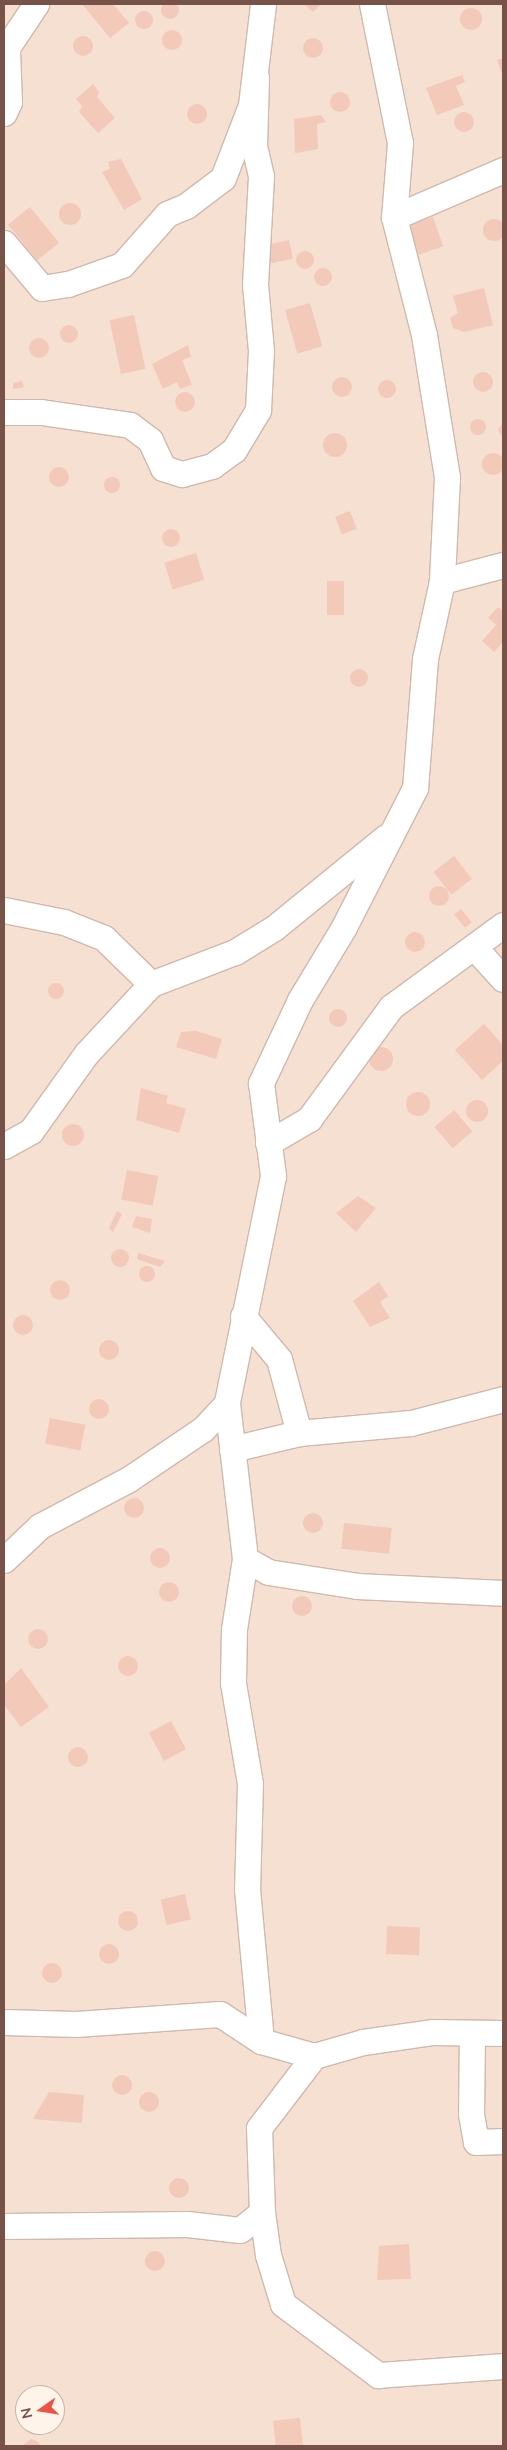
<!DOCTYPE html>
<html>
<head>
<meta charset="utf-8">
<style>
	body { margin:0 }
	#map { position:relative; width:507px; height:2450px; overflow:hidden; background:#fdefe3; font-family:Mulish,sans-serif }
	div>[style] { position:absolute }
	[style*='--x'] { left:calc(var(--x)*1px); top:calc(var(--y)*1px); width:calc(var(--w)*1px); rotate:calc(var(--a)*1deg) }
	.residential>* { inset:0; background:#f5e0d2 }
	.building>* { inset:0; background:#f3c9ba; transform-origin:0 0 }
	.round { border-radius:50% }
	.roads { filter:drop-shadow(1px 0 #d1b8ac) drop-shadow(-1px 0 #d1b8ac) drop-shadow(0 1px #d1b8ac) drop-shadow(0 -1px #d1b8ac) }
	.street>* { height:25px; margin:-12.5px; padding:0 12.5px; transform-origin:12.5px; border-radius:12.5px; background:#fff }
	span { translate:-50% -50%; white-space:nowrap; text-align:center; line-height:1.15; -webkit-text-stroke:4px #fff4ea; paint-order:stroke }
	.frame { position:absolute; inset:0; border:5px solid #765248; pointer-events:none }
	.north { position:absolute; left:15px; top:2385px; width:50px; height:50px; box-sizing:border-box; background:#fff4ea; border:1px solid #c8b3a9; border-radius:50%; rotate:257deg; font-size:14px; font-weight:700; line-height:20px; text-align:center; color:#765248 }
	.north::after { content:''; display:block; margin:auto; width:18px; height:22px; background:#eb5344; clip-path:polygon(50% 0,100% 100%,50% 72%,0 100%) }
</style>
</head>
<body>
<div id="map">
	<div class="residential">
		<div style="clip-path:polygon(evenodd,4px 4px,503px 4px,503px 2446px,4px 2446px,4px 4px,25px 2395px,55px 2395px,55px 2425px,25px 2425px,25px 2395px)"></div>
	</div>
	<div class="building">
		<div class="round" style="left:161px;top:1px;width:18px;height:18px"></div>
		<div style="clip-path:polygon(82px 4px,113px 4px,129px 23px,110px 38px)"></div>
		<div style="clip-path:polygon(304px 4px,321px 4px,313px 12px)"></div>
		<div class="round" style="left:460px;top:8px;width:22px;height:22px"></div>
		<div class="round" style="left:135px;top:11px;width:18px;height:18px"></div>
		<div class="round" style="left:162px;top:30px;width:20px;height:20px"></div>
		<div class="round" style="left:73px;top:36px;width:20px;height:20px"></div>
		<div class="round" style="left:303px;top:38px;width:20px;height:20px"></div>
		<div style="clip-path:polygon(503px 58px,503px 77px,497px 60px)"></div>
		<div style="clip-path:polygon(462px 75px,465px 82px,456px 86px,464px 105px,437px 115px,426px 88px)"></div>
		<div style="clip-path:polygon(93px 84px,99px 92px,97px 97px,115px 118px,98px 133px,79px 112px,82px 106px,76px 99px)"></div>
		<div class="round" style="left:330px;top:92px;width:20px;height:20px"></div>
		<div class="round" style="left:187px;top:104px;width:20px;height:20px"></div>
		<div class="round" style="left:454px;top:112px;width:20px;height:20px"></div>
		<div style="clip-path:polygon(321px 115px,326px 122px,317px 124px,318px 149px,295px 153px,294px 119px)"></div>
		<div style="clip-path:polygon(121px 159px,142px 199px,124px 210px,102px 172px,110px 169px,108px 162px)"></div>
		<div class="round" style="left:59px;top:203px;width:22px;height:22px"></div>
		<div style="left:30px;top:207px;width:46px;height:28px;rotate:51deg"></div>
		<div style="left:433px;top:217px;width:31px;height:26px;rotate:71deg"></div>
		<div class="round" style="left:483px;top:219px;width:22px;height:22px"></div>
		<div style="left:289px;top:240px;width:19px;height:22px;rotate:78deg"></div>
		<div class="round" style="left:296px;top:251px;width:18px;height:18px"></div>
		<div class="round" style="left:314px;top:268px;width:18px;height:18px"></div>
		<div style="clip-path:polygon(484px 288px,493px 325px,464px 332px,453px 328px,450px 318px,458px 313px,453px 296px)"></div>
		<div style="left:310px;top:303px;width:45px;height:26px;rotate:74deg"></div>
		<div style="left:134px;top:315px;width:55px;height:25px;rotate:78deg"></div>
		<div class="round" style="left:60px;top:325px;width:18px;height:18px"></div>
		<div class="round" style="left:29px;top:338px;width:20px;height:20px"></div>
		<div style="clip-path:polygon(188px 345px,191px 357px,182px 360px,192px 385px,180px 389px,177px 382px,163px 389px,152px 364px)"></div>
		<div class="round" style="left:473px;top:372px;width:20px;height:20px"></div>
		<div class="round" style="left:332px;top:377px;width:20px;height:20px"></div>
		<div class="round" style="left:378px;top:380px;width:18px;height:18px"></div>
		<div style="clip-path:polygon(22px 381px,24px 387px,13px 389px,13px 383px)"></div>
		<div class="round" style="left:175px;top:392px;width:20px;height:20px"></div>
		<div class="round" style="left:470px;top:419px;width:16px;height:16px"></div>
		<div style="clip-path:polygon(503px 422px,503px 438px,498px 430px)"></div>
		<div class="round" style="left:323px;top:433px;width:24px;height:24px"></div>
		<div class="round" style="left:482px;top:453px;width:22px;height:22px"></div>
		<div class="round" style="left:49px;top:467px;width:20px;height:20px"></div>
		<div class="round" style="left:104px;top:477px;width:16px;height:16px"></div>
		<div style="left:350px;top:511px;width:19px;height:16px;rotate:69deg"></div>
		<div class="round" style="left:162px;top:529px;width:18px;height:18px"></div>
		<div style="left:196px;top:553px;width:28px;height:33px;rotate:73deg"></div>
		<div style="left:327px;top:581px;width:17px;height:34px"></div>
		<div style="clip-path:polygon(498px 607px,503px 611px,503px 642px,494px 652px,482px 641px,496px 625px,488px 618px)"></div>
		<div class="round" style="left:350px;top:669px;width:18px;height:18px"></div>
		<div style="left:454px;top:856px;width:29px;height:26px;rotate:52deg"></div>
		<div class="round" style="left:429px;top:886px;width:20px;height:20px"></div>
		<div style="left:461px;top:909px;width:17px;height:9px;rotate:50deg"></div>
		<div class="round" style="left:405px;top:932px;width:20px;height:20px"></div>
		<div class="round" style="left:48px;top:983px;width:16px;height:16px"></div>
		<div class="round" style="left:329px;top:1009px;width:18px;height:18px"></div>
		<div style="clip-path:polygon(484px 1024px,503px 1045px,503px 1061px,482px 1080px,455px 1050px)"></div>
		<div style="clip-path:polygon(196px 1031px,222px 1039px,216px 1059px,176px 1047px,181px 1032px)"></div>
		<div class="round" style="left:369px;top:1047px;width:24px;height:24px"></div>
		<div style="clip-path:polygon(141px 1088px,168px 1096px,166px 1103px,186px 1109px,179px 1133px,136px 1120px)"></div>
		<div class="round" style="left:406px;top:1092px;width:24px;height:24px"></div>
		<div class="round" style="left:466px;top:1100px;width:22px;height:22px"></div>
		<div style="left:454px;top:1110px;width:28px;height:26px;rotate:49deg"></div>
		<div class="round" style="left:62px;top:1124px;width:22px;height:22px"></div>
		<div style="left:127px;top:1170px;width:32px;height:30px;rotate:11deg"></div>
		<div style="clip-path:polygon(358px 1196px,376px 1208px,356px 1232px,336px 1213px)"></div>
		<div style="clip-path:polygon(117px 1211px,122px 1214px,113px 1232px,109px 1228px)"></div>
		<div style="clip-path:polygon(136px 1216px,152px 1219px,150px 1233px,132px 1227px)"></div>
		<div class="round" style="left:111px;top:1249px;width:18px;height:18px"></div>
		<div style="clip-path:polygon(138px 1253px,165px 1261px,160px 1267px,137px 1259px)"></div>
		<div class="round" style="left:139px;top:1266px;width:16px;height:16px"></div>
		<div class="round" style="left:50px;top:1280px;width:20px;height:20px"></div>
		<div style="clip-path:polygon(379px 1282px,388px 1296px,380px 1302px,390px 1318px,370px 1327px,353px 1301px)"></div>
		<div class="round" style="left:13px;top:1315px;width:20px;height:20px"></div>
		<div class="round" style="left:99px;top:1340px;width:20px;height:20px"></div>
		<div class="round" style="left:89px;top:1399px;width:20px;height:20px"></div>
		<div style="left:50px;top:1418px;width:36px;height:26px;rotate:11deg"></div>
		<div class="round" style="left:124px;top:1498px;width:20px;height:20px"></div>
		<div class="round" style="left:303px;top:1513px;width:20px;height:20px"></div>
		<div style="left:344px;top:1523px;width:48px;height:26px;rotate:6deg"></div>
		<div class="round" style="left:150px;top:1548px;width:20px;height:20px"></div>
		<div class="round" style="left:159px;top:1582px;width:20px;height:20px"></div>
		<div class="round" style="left:292px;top:1596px;width:20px;height:20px"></div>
		<div class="round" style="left:28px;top:1629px;width:20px;height:20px"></div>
		<div class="round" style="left:118px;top:1656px;width:20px;height:20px"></div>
		<div style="clip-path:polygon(21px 1668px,49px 1707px,21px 1727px,4px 1705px,4px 1685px)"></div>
		<div style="left:171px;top:1721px;width:32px;height:25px;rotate:62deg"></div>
		<div class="round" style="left:68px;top:1747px;width:20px;height:20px"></div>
		<div style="left:185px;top:1894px;width:26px;height:25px;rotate:77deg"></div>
		<div class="round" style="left:118px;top:1911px;width:20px;height:20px"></div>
		<div style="left:387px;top:1926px;width:33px;height:28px;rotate:2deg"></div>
		<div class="round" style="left:99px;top:1944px;width:20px;height:20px"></div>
		<div class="round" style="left:42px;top:1963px;width:20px;height:20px"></div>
		<div class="round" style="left:112px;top:2075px;width:20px;height:20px"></div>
		<div style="clip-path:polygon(49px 2092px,84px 2095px,82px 2123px,33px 2119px)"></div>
		<div class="round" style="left:139px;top:2092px;width:20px;height:20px"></div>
		<div class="round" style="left:169px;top:2178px;width:20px;height:20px"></div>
		<div style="clip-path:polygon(409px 2244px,411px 2279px,377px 2280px,379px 2246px)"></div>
		<div class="round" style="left:145px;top:2251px;width:20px;height:20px"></div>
		<div style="left:300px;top:2418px;width:28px;height:27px;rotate:84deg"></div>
		<div style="clip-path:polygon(31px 2439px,37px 2441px,41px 2446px,22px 2446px)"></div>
	</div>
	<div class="roads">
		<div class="street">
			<div style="--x:372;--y:4;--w:142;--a:78.6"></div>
			<div style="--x:400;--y:143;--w:74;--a:94.6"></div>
			<div style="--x:394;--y:217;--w:122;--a:75.7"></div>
			<div style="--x:424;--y:335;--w:144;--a:80.8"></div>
			<div style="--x:447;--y:477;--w:104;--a:92.8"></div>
			<div style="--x:442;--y:581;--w:80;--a:102.3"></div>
			<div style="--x:425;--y:659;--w:129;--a:94.4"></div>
			<div style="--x:415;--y:788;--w:156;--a:117.1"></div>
			<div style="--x:344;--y:927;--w:85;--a:121.1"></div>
			<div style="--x:300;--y:1000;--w:92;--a:115.2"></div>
			<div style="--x:261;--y:1083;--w:94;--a:82.6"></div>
			<div style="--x:273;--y:1176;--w:232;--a:101.5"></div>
			<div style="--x:227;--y:1403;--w:157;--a:83.4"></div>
			<div style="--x:245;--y:1559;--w:26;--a:29"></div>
			<div style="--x:268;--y:1572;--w:90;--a:8.9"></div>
			<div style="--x:357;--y:1586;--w:146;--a:2.7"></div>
			<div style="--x:4;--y:52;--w:58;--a:-56.3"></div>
			<div style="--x:4;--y:113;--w:12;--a:-66"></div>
			<div style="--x:9;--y:102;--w:51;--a:-92.2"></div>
			<div style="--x:394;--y:217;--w:119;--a:-23.3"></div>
			<div style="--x:4;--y:243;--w:59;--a:49.8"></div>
			<div style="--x:42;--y:288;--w:26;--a:-9"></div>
			<div style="--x:68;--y:284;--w:57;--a:-19.4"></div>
			<div style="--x:122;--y:265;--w:68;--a:-48.6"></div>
			<div style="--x:167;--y:214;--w:21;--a:-23"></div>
			<div style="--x:186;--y:206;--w:46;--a:-37.1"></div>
			<div style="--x:223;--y:178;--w:78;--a:-69"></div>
			<div style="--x:251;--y:105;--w:102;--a:-83.2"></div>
			<div style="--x:4;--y:412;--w:37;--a:0"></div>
			<div style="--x:41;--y:412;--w:90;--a:8.3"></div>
			<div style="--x:130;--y:425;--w:25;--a:37"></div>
			<div style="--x:150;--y:440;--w:31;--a:65"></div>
			<div style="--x:163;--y:468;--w:20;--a:18"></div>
			<div style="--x:182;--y:474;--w:31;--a:-15"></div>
			<div style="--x:212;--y:466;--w:27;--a:-36"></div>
			<div style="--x:234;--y:450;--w:47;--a:-59"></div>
			<div style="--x:258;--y:410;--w:59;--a:-87.1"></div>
			<div style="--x:261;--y:351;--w:67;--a:-95.1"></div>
			<div style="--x:255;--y:284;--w:108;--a:-86.8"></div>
			<div style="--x:261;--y:176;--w:31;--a:-103"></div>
			<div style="--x:254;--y:146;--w:69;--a:-88.3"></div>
			<div style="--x:442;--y:581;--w:63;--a:-14.7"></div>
			<div style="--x:4;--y:910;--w:61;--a:11.3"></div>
			<div style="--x:64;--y:922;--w:43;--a:21.8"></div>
			<div style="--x:104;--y:938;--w:66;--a:44.4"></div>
			<div style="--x:474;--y:947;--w:43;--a:47.8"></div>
			<div style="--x:268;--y:1143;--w:48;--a:-30.3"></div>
			<div style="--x:309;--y:1119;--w:139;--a:-53.8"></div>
			<div style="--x:391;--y:1007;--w:139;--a:-36.2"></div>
			<div style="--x:4;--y:1146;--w:31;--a:-29"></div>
			<div style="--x:31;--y:1131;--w:95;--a:-54.5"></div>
			<div style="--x:86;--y:1054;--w:96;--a:-47.1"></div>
			<div style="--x:151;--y:984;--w:90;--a:-20.9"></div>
			<div style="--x:235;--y:952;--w:46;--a:-31.6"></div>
			<div style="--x:274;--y:928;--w:144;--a:-39.1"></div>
			<div style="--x:243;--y:1316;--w:56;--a:50.1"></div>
			<div style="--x:279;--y:1359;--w:77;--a:74.9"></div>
			<div style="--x:232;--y:1449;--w:69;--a:-13.4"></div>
			<div style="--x:299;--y:1433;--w:112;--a:-5.1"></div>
			<div style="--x:411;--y:1423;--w:95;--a:-14.6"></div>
			<div style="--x:245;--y:1559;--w:71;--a:98.9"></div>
			<div style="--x:234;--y:1629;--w:54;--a:91.1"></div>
			<div style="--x:233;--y:1683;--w:102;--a:80.4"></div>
			<div style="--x:250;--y:1784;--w:105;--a:91.6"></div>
			<div style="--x:247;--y:1889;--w:153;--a:84.7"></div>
			<div style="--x:4;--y:1560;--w:50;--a:-43.4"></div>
			<div style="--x:40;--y:1526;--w:101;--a:-27.8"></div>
			<div style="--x:129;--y:1479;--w:89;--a:-34"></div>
			<div style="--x:203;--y:1429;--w:35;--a:-47"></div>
			<div style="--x:4;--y:2022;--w:72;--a:1.6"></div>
			<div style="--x:76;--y:2024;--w:144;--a:-4"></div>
			<div style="--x:220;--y:2014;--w:49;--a:33.4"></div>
			<div style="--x:261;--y:2041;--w:55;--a:15.8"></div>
			<div style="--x:314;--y:2056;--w:51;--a:-15.9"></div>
			<div style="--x:363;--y:2042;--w:71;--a:-8.1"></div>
			<div style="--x:433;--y:2032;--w:70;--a:0.8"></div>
			<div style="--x:472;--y:2034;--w:80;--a:90.7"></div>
			<div style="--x:471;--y:2114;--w:28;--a:80"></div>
			<div style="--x:476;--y:2142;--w:27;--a:-2"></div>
			<div style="--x:262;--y:2212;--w:43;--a:82.1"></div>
			<div style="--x:268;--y:2255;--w:51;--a:73"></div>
			<div style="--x:283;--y:2304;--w:119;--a:36.8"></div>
			<div style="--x:378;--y:2375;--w:125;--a:-4.1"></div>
			<div style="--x:4;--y:2226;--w:183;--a:-0.6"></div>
			<div style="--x:187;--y:2224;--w:53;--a:6.5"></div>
			<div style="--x:240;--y:2230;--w:28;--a:-39"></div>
			<div style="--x:262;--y:2212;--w:84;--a:-92"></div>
			<div style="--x:259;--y:2128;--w:91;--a:-52.6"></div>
		</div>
	</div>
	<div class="frame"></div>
	<div class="north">N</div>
</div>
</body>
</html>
